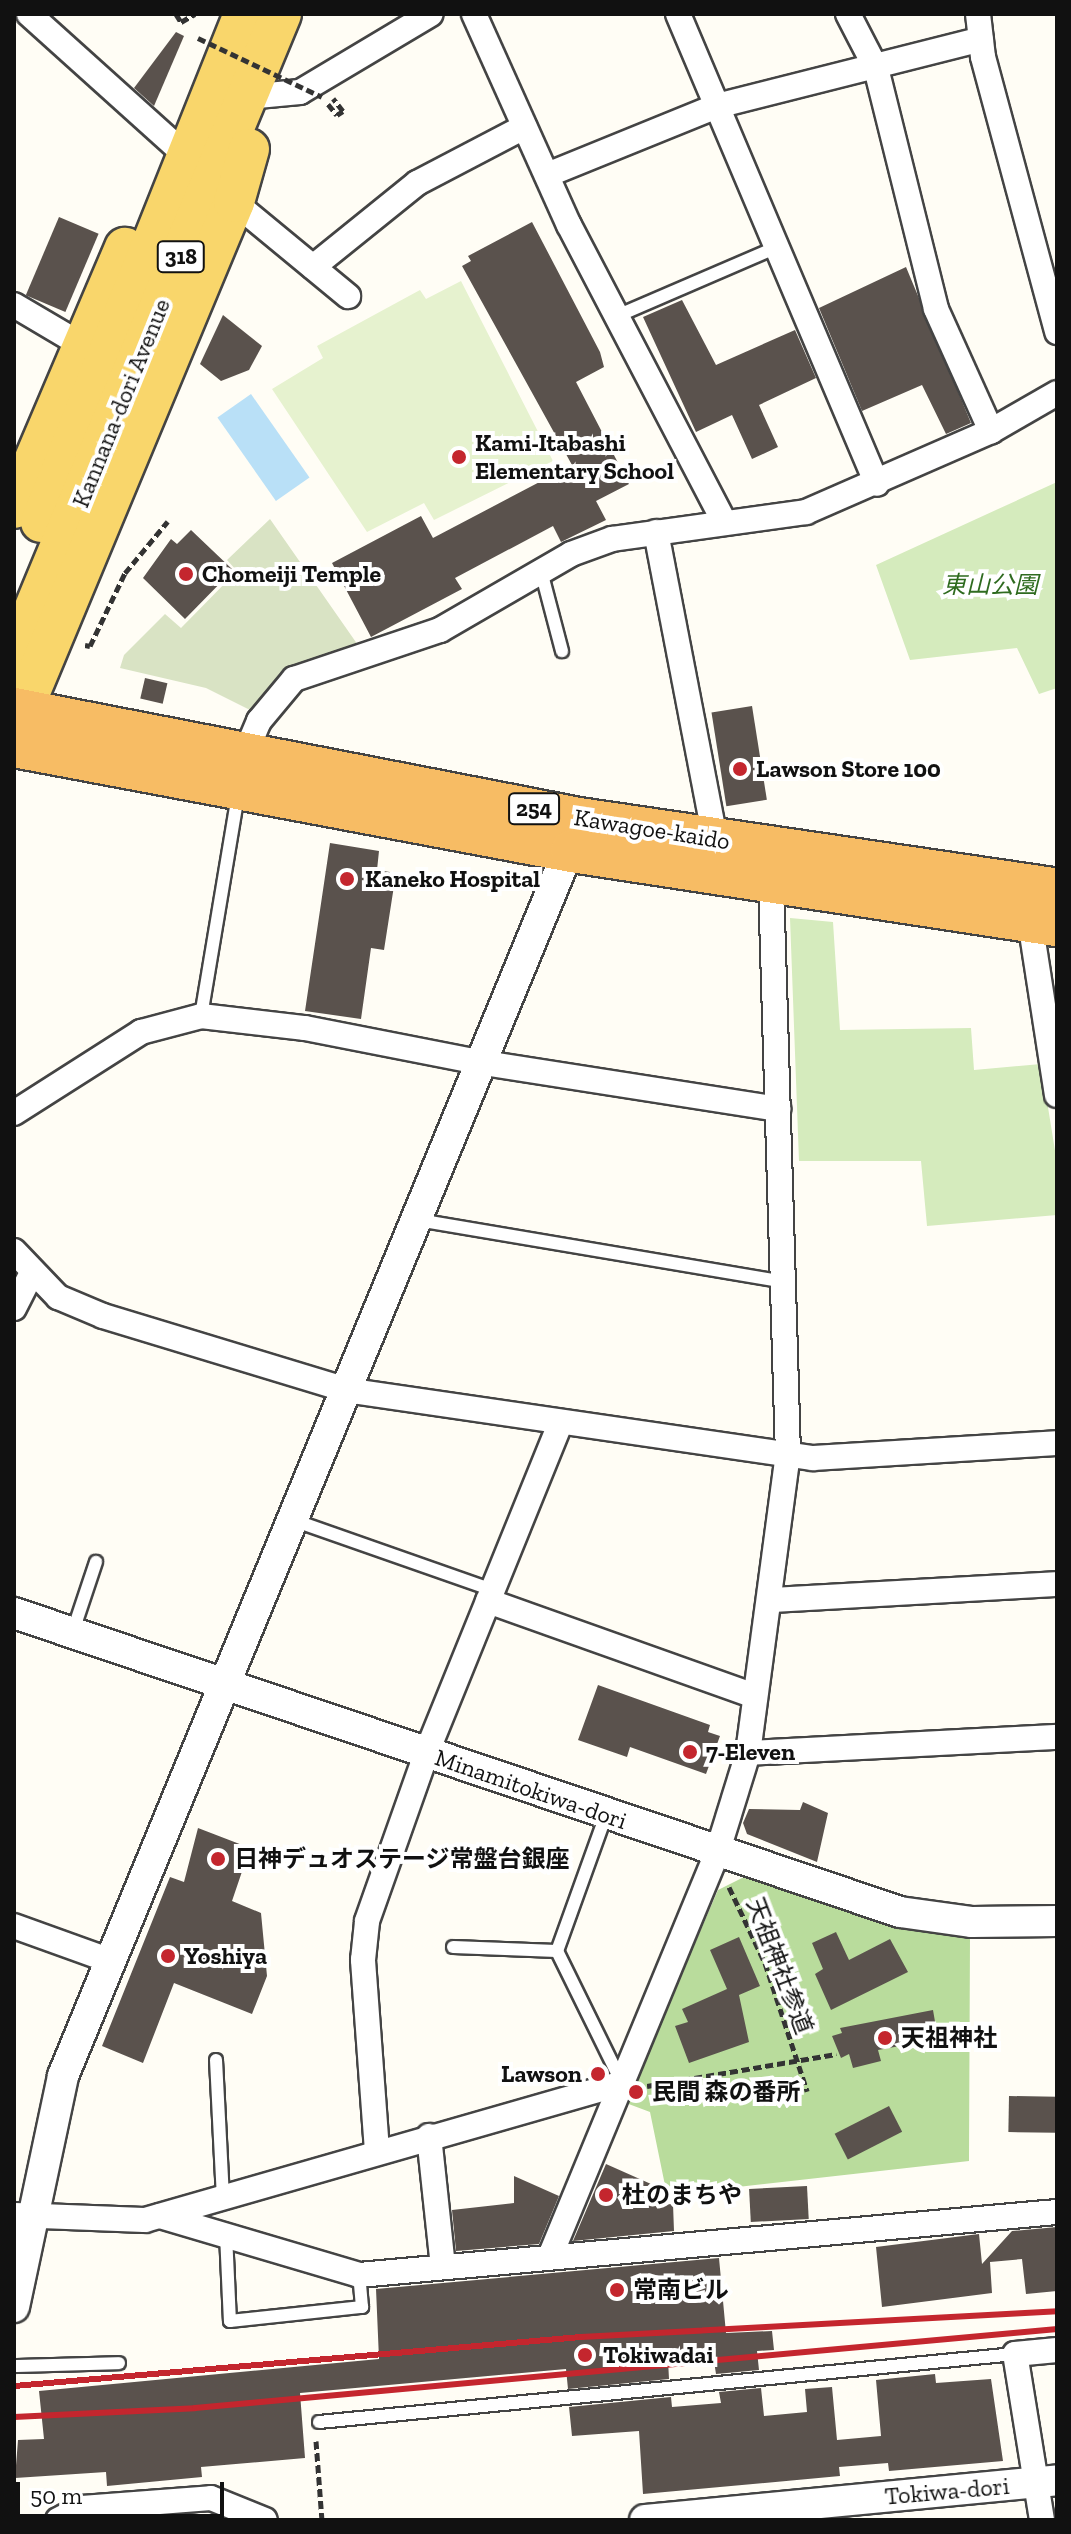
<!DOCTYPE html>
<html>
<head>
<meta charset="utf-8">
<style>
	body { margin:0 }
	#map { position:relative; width:1071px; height:2534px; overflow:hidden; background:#fffdf5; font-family:"Zilla Slab","Noto Sans JP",serif }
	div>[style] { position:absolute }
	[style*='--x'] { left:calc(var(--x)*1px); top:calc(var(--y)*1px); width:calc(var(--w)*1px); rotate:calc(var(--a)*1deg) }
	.green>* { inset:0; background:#d5ebbd }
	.forest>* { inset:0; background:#b9dc9c }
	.cemetery>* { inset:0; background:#d9e3c4 }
	.pitch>* { inset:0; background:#e6f2cf }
	.water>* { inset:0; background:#b9e0f7; transform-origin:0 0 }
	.building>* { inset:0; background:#5a524d; transform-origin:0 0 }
	.path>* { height:5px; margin-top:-2.5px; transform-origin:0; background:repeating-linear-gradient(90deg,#333 0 8px,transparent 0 12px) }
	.roads { filter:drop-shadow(2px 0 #444) drop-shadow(-2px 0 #444) drop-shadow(0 2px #444) drop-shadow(0 -2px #444) }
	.service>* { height:12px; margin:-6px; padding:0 6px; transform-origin:6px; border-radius:6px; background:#fff }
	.minor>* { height:24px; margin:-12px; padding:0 12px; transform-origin:12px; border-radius:12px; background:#fff }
	.tertiary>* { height:30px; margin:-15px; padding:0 15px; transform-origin:15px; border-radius:15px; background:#fff }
	.primary>* { height:40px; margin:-20px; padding:0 20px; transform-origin:20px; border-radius:20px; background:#f9d66b }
	.trunk>* { height:42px; margin:-21px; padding:0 21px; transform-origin:21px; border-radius:21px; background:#f7bc64 }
	.rail>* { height:6px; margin:-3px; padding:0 3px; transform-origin:3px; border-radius:3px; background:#c4262e }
	.path-bridge>* { height:5px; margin-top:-2.5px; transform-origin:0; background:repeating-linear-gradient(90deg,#333 0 8px,transparent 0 12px) }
	.dots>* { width:22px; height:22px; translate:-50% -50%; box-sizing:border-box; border:4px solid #fff; border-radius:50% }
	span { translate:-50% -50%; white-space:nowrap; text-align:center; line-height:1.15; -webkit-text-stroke:8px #fff; paint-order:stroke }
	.shield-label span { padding:2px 6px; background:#fff; border:2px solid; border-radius:6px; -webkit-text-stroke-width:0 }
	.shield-label { font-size:22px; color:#111; font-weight:700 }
	.street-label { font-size:24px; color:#111 }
	.poi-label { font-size:24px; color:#111; font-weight:700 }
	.left { translate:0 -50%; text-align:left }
	.right { translate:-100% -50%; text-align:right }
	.park-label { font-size:24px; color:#2f6b1f; font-style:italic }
	.frame { position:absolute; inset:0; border:16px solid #111; pointer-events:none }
	.scale { position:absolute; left:16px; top:2482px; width:208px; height:36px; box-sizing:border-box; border:4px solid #111; border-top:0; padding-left:10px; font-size:24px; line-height:28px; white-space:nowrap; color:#111; -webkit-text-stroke:6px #fff; paint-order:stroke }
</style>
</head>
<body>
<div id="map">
	<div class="green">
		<div style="clip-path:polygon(1057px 482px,1057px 688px,1039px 694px,1017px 648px,910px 660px,876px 565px)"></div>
		<div style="clip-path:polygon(790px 918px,833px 922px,840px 1030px,971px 1028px,974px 1070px,1041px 1064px,1057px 1163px,1057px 1215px,927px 1226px,921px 1161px,799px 1161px)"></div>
	</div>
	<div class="forest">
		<div style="clip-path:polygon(744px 1877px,970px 1936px,969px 2161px,667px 2195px,650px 2112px,626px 2103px,718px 1890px)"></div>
	</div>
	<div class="cemetery">
		<div style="clip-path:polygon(270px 519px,360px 648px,256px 713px,206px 688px,120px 668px,124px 655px,165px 614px,181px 628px,237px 571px,227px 560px)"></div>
	</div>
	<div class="pitch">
		<div style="clip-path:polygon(461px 281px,553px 461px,434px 520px,424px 503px,367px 532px,272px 389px,323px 358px,317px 346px,420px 290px,426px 299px)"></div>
	</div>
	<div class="water">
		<div style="left:251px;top:394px;width:102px;height:41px;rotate:55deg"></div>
	</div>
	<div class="building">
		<div style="clip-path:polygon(176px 32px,184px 36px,154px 106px,134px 88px)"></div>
		<div style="left:59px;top:217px;width:43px;height:85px;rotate:23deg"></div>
		<div style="clip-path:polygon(532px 222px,600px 352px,604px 367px,576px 382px,629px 484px,596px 501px,606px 520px,561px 542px,553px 526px,455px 578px,462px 589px,371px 637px,332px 563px,421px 516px,433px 538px,572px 465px,462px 266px,471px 261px,468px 256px)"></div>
		<div style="clip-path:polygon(906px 267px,971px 423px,946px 434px,922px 385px,862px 411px,819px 308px)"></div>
		<div style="clip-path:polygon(682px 300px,716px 365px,795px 330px,816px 378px,759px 405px,778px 447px,752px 459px,732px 415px,696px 432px,643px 317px)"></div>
		<div style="clip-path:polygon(223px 315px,262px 346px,249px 370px,221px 381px,200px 364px)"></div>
		<div style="clip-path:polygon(191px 530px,233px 570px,185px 619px,143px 578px,171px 539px,177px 544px)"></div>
		<div style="left:145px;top:678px;width:23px;height:21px;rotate:13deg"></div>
		<div style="left:752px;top:706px;width:95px;height:41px;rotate:81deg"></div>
		<div style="clip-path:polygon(330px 843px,379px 851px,377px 870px,396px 873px,384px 950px,371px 948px,361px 1019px,305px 1011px)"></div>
		<div style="clip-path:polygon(598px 1685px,710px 1725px,708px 1732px,720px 1736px,706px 1774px,630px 1747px,627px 1757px,578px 1740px)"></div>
		<div style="clip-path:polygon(803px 1802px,828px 1813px,817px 1862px,747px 1834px,743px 1823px,749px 1809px,800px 1810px)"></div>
		<div style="clip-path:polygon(198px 1828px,250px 1848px,232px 1901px,261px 1913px,267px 1976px,252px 2014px,174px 1983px,143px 2063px,102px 2046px,170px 1877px,184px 1882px)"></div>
		<div style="clip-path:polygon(836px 1932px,849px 1960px,890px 1939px,908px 1972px,831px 2010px,815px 1974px,823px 1969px,812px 1943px)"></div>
		<div style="clip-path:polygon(739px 1937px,760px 1986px,739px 1995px,749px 2042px,689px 2063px,675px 2026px,688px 2022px,682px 2009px,727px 1989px,710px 1950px)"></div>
		<div style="clip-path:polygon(933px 2010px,938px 2039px,878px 2050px,881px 2061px,853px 2068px,849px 2054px,841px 2058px,832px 2036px,842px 2033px,840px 2028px)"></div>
		<div style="left:1009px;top:2096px;width:48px;height:36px;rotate:1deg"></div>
		<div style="left:889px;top:2106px;width:29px;height:61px;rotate:63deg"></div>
		<div style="clip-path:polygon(606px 2164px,660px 2188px,653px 2205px,673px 2204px,674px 2231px,573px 2241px)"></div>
		<div style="clip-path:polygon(514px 2176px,559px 2196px,539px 2244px,456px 2251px,452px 2210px,514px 2203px)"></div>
		<div style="left:807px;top:2186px;width:33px;height:58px;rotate:87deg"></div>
		<div style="clip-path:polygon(1057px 2227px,1057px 2291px,1026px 2294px,1022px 2259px,990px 2262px,992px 2293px,882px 2307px,876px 2247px,979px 2234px,982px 2264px,1012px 2231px)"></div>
		<div style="clip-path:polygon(719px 2258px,726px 2333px,772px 2331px,774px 2350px,757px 2351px,759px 2370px,716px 2374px,713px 2355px,668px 2360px,669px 2379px,568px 2389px,566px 2369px,300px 2393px,305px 2458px,201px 2467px,202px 2477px,107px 2486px,106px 2472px,15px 2478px,18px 2440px,44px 2439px,39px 2391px,379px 2359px,376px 2289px)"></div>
		<div style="clip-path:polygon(935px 2374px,936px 2383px,991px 2379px,1003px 2461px,889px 2471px,888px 2463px,839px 2467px,840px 2476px,643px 2494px,639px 2431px,572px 2436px,569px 2407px,671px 2397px,672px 2407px,721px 2403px,719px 2392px,761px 2388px,764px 2416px,807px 2412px,805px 2389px,832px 2387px,837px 2440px,881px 2436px,876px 2380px)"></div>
	</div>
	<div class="path">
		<div style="--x:176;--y:14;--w:9;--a:58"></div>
		<div style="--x:181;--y:22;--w:16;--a:-30"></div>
		<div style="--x:328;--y:104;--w:14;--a:51"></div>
		<div style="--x:337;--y:115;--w:7;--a:-34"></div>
		<div style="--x:343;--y:111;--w:16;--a:-128"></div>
		<div style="--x:85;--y:645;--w:5;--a:11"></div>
		<div style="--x:90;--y:646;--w:81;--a:-64.4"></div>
		<div style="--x:125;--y:573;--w:67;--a:-50.4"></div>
		<div style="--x:729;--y:1887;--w:84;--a:64.7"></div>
		<div style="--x:765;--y:1963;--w:135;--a:71.8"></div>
		<div style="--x:647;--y:2086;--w:192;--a:-9.6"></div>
		<div style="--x:316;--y:2441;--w:79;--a:85.7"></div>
	</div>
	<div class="roads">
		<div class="service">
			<div style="--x:617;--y:316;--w:174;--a:-23.3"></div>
			<div style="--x:541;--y:571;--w:83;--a:75.3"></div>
			<div style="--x:201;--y:1016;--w:224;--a:-80.5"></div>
			<div style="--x:418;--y:1220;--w:370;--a:9.6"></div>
			<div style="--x:293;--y:1520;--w:212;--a:19.3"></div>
			<div style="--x:73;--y:1631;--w:73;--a:-71.6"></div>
			<div style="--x:606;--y:1815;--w:145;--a:109.8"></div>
			<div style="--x:557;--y:1951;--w:145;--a:63.8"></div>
			<div style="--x:453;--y:1947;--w:104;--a:2.2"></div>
			<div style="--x:216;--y:2060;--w:137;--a:87.1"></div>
			<div style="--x:226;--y:2234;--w:87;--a:87.4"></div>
			<div style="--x:230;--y:2321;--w:133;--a:-6.1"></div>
			<div style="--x:362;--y:2307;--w:32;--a:-95"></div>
			<div style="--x:14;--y:2366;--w:105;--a:-1.6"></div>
			<div style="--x:319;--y:2422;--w:699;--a:-5.58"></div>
		</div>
		<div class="minor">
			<div style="--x:29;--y:14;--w:214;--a:42"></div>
			<div style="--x:474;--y:14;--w:231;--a:65.8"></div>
			<div style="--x:569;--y:225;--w:336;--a:62.4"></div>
			<div style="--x:678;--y:14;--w:510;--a:67.05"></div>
			<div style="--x:848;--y:14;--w:61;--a:62.6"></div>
			<div style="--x:876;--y:68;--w:248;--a:76"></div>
			<div style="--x:936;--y:309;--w:134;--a:65.7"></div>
			<div style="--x:978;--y:14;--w:43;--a:83.4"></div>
			<div style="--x:983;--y:57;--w:285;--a:74.9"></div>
			<div style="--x:247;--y:97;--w:53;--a:-5.4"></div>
			<div style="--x:300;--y:92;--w:152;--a:-30.8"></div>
			<div style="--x:547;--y:175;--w:183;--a:-22.1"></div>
			<div style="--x:717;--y:106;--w:272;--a:-14.2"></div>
			<div style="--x:234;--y:202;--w:148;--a:39.5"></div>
			<div style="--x:313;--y:267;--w:134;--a:-38.9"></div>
			<div style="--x:417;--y:183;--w:121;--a:-27.6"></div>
			<div style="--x:14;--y:305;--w:77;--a:30.6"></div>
			<div style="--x:656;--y:532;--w:313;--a:79.1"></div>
			<div style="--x:245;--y:754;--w:36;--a:-67"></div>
			<div style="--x:259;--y:721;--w:55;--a:-50.2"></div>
			<div style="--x:294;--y:679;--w:154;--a:-18.6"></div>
			<div style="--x:440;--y:630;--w:151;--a:-30.1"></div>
			<div style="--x:571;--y:554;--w:44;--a:-20.1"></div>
			<div style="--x:612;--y:539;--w:196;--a:-7.9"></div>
			<div style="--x:806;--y:512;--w:202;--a:-23.6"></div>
			<div style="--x:991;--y:431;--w:76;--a:-29.9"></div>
			<div style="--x:1030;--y:921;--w:176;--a:81.2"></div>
			<div style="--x:14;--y:1113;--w:151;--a:-32.5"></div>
			<div style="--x:141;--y:1032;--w:62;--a:-14.9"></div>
			<div style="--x:201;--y:1016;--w:105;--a:6.6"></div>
			<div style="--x:305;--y:1028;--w:182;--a:11.1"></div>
			<div style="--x:484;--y:1063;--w:298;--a:8.9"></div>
			<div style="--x:14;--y:1251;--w:64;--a:46.3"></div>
			<div style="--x:58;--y:1297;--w:49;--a:22.9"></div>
			<div style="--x:103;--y:1316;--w:254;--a:16.9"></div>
			<div style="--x:346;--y:1390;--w:472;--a:8.3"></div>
			<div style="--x:813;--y:1458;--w:244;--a:-3.5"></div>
			<div style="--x:14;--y:1308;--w:38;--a:-63"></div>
			<div style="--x:771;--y:1600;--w:286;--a:-3.2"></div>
			<div style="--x:488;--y:1601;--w:283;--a:19.6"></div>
			<div style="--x:748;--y:1753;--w:309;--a:-3"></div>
			<div style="--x:14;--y:1926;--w:103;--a:19.8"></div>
			<div style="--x:429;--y:2136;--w:131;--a:83.9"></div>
			<div style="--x:377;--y:2151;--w:192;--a:-94.2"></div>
			<div style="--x:363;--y:1960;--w:39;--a:-84"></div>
			<div style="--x:367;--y:1921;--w:177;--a:-70.5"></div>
			<div style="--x:426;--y:1754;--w:358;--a:-67.9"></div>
			<div style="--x:14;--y:2215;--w:131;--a:2.2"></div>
			<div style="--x:145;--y:2220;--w:496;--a:-16"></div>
			<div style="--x:160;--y:2216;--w:208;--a:16.5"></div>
			<div style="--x:359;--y:2275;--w:701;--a:-5.16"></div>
			<div style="--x:551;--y:2254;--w:437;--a:-67.5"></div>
			<div style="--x:718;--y:1850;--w:102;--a:-72.8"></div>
			<div style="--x:748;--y:1753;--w:301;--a:-82.4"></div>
			<div style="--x:788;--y:1455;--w:574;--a:-91.7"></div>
			<div style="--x:58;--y:2520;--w:27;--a:-27"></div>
			<div style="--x:82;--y:2508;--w:129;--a:-4.4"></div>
			<div style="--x:211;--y:2498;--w:58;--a:22.2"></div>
			<div style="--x:1042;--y:2520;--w:168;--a:-99.2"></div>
			<div style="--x:1015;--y:2354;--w:42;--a:-5.4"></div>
		</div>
		<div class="tertiary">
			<div style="--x:14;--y:1613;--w:935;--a:18.65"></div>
			<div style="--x:900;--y:1912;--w:73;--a:7.9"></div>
			<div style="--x:972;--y:1922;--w:85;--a:-0.7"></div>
			<div style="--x:14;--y:2307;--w:236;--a:-78"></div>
			<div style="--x:63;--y:2076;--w:1346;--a:-67.59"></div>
			<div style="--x:645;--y:2520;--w:414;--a:-5.5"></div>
		</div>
		<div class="primary">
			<div style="--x:14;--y:508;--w:283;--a:-66.9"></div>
			<div style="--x:41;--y:522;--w:547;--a:-68.22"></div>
			<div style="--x:14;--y:658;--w:697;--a:-67.48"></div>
			<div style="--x:14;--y:730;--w:572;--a:-67.38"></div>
			<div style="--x:234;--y:202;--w:55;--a:-74.2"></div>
		</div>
		<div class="trunk">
			<div style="--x:14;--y:709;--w:576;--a:11.02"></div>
			<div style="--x:579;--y:819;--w:483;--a:8.4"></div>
			<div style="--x:14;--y:746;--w:568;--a:10.66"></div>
			<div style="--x:572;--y:851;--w:491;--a:8.7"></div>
		</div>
	</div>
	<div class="rail">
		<div style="--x:14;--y:2386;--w:569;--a:-4.94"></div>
		<div style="--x:581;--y:2337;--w:477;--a:-3.1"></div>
		<div style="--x:14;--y:2417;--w:181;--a:-2.8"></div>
		<div style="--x:195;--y:2408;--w:866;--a:-5.24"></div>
	</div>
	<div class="path-bridge">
		<div style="--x:198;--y:38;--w:137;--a:25.4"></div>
	</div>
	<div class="dots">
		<div style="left:459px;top:457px;background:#c4262e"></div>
		<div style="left:186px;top:574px;background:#c4262e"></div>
		<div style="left:740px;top:769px;background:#c4262e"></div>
		<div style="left:347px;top:879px;background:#c4262e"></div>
		<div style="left:690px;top:1752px;background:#c4262e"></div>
		<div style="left:218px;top:1859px;background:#c4262e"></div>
		<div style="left:168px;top:1956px;background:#c4262e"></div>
		<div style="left:885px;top:2038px;background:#c4262e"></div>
		<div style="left:598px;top:2074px;background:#c4262e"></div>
		<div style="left:636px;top:2092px;background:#c4262e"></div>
		<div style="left:606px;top:2195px;background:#c4262e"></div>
		<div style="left:617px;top:2290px;background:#c4262e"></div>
		<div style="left:585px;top:2355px;background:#c4262e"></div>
	</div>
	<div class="shield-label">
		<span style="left:181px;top:257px">318</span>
		<span style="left:534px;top:809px">254</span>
	</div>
	<div class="street-label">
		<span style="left:121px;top:403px;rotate:-68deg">Kannana-dori Avenue</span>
		<span style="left:652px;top:829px;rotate:9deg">Kawagoe-kaido</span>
		<span style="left:531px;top:1789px;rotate:19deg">Minamitokiwa-dori</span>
		<span style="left:780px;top:1966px;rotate:69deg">天祖神社参道</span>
		<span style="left:947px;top:2491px;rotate:-5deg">Tokiwa-dori</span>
	</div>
	<div class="poi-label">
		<span class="left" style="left:475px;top:457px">Kami-Itabashi<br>Elementary School</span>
		<span class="left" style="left:202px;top:574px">Chomeiji Temple</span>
		<span class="left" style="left:756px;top:769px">Lawson Store 100</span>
		<span class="left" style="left:365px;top:879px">Kaneko Hospital</span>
		<span class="left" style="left:706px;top:1752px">7-Eleven</span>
		<span class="left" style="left:234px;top:1859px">日神デュオステージ常盤台銀座</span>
		<span class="left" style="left:184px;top:1956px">Yoshiya</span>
		<span class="left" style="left:901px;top:2038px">天祖神社</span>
		<span class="right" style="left:582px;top:2074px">Lawson</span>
		<span class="left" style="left:652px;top:2092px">民間 森の番所</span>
		<span class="left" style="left:622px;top:2195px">杜のまちや</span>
		<span class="left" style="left:633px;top:2290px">常南ビル</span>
		<span class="left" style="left:603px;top:2355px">Tokiwadai</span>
	</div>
	<div class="park-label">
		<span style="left:990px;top:585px">東山公園</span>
	</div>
	<div class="frame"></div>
	<div class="scale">50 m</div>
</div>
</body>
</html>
